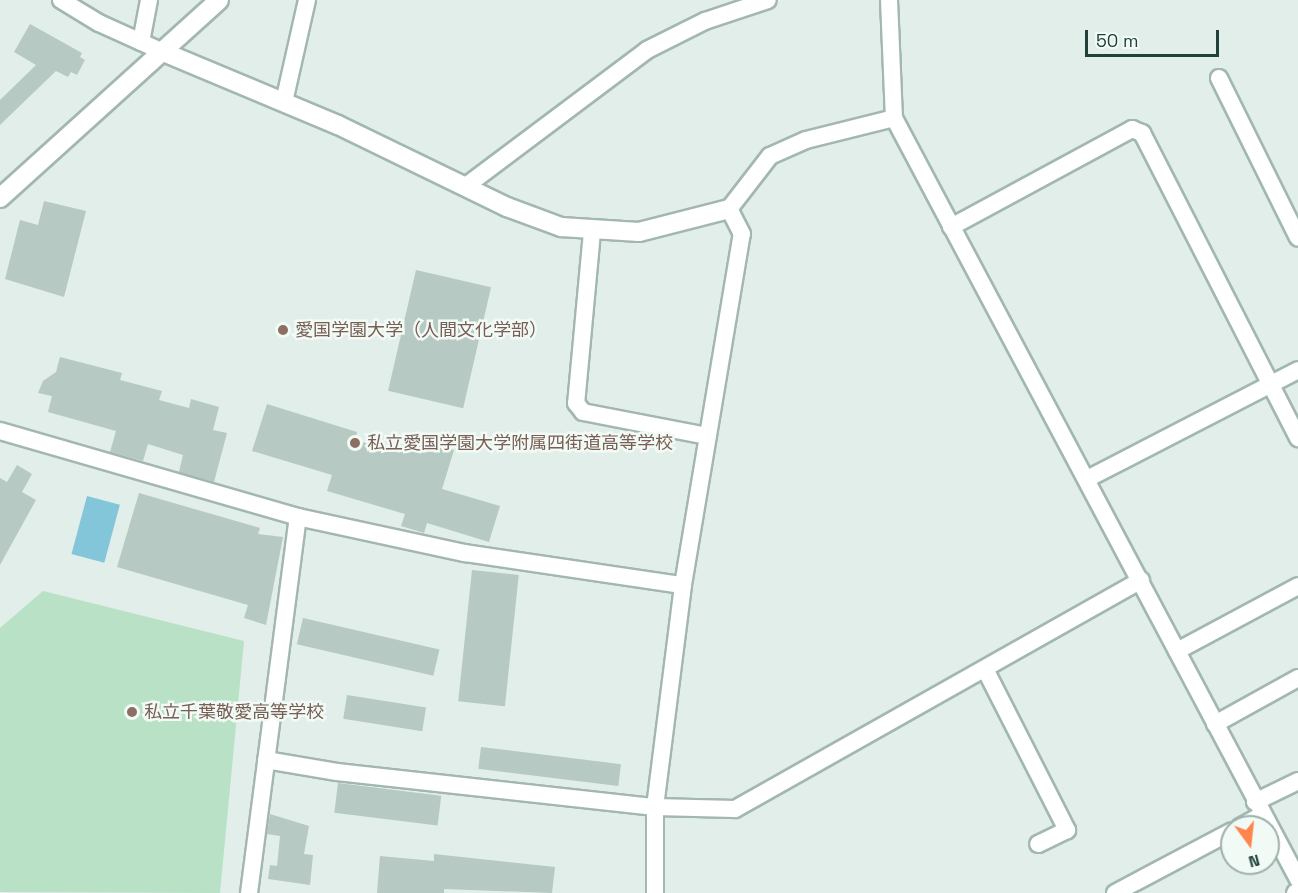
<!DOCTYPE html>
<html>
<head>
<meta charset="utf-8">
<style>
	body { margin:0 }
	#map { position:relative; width:1298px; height:893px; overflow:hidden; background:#e1eee9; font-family:"Space Grotesk","Noto Sans JP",sans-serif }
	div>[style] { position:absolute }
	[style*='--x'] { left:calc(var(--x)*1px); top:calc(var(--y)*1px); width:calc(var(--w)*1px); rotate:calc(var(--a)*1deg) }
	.green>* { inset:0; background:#b8e1c6 }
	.water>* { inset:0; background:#83c6d9; transform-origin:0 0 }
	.building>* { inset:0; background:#b6c9c2; transform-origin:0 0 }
	.roads { filter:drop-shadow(2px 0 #a3b7b1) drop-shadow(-2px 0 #a3b7b1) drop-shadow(0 2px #a3b7b1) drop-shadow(0 -2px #a3b7b1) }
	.minor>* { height:16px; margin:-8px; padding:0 8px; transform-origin:8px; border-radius:8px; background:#fff }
	.tertiary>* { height:18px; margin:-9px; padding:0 9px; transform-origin:9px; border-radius:9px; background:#fff }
	.dots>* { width:16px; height:16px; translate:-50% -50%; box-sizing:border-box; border:3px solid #f2faf6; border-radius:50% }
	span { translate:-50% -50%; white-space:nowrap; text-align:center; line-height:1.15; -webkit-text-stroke:5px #f2faf6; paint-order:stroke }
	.education-label { font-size:18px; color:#785e54 }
	.left { translate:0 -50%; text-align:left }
	.north { position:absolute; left:1220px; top:815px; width:60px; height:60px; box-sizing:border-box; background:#f2faf6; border:2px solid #9eb0ab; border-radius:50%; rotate:165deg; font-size:16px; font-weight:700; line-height:24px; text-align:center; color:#1f413a }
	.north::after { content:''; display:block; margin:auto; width:21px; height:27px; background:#ff854e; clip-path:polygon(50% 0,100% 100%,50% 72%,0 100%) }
	.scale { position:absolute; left:1085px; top:30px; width:134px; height:27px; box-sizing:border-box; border:3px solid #1f413a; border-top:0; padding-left:8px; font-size:18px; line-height:21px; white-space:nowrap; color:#1f413a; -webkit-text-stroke:4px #f2faf6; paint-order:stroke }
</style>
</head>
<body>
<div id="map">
	<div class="green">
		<div style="clip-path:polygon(43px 591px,244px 641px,220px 893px,0 892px,0 628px)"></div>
	</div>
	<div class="water">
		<div style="left:87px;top:496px;width:34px;height:60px;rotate:15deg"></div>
	</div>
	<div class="building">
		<div style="clip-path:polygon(30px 24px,82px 53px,80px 57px,85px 60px,77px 75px,71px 72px,68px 77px,56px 71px,0 125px,0 100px,36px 65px,14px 52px)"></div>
		<div style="clip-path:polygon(44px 201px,86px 211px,64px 297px,5px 279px,20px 220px,38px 225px)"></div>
		<div style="left:416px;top:270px;width:77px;height:124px;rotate:13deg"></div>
		<div style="clip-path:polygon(60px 357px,122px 373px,120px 380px,162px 391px,159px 400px,189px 408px,191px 399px,219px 407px,213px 430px,227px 433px,214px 482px,179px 472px,183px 455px,148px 444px,143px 461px,110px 452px,116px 431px,48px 412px,52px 396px,38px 393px,43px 381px,56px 372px)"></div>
		<div style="clip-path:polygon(267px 404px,357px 432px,355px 440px,400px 453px,406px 436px,454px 450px,442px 489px,500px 506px,489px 542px,427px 523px,424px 533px,401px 526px,405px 514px,327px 491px,332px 475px,252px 451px)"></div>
		<div style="clip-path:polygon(17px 465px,32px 474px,22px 492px,36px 500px,0 565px,0 478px,7px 482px)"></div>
		<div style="clip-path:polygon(139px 493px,260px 528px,258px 534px,283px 537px,266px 625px,244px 618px,248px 605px,117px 567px)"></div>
		<div style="left:472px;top:570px;width:47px;height:132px;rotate:6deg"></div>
		<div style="left:303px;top:618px;width:140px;height:27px;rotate:13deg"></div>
		<div style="left:347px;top:695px;width:80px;height:24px;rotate:9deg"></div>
		<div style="left:481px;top:747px;width:141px;height:22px;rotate:7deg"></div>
		<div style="left:338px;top:783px;width:104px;height:30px;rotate:7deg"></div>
		<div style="clip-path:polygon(270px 814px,309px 826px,304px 854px,313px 855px,310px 885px,268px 879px,270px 865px,277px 866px,280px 836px,267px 834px)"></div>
		<div style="clip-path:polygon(434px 854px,555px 867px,552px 893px,444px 889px,444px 893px,377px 893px,380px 856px,434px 861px)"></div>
	</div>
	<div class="roads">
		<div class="minor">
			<div style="--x:61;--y:0;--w:44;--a:31.2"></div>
			<div style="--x:99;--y:23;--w:68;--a:24.3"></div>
			<div style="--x:889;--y:0;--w:118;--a:87.6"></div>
			<div style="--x:894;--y:118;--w:862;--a:62.04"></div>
			<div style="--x:141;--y:42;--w:43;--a:-79.2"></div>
			<div style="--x:1219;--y:78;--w:178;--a:63.7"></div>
			<div style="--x:284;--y:102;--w:105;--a:-77.3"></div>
			<div style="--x:466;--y:186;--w:226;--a:-36.9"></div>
			<div style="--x:647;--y:50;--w:65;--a:-26.6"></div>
			<div style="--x:705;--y:21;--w:66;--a:-18.4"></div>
			<div style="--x:951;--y:227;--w:206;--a:-28.4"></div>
			<div style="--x:1132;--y:129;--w:11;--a:22"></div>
			<div style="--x:1142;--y:133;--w:343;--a:62.9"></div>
			<div style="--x:592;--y:232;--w:172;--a:95.3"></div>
			<div style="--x:576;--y:403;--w:11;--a:52"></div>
			<div style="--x:583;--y:412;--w:127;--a:10.9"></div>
			<div style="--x:0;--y:431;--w:310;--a:16.1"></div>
			<div style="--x:298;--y:517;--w:171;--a:12.2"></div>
			<div style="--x:465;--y:553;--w:220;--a:8.4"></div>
			<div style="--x:1087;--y:479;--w:237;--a:-27.3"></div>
			<div style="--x:1177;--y:651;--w:137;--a:-28.2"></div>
			<div style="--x:985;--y:669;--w:181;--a:63"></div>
			<div style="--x:1067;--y:830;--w:32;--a:154"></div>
			<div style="--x:1215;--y:724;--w:95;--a:-29"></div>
			<div style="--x:266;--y:760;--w:72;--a:9.6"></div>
			<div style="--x:337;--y:772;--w:320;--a:6.3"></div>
			<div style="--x:655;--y:807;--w:80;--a:1.4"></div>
			<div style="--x:735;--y:809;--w:466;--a:-29.4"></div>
			<div style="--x:1255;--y:802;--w:48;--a:-26"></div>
			<div style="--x:1240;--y:827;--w:25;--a:-29"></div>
			<div style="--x:249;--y:893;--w:379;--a:-82.6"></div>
			<div style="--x:655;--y:893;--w:86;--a:-90"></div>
			<div style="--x:655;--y:807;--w:224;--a:-82.8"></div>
			<div style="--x:683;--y:585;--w:356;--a:-80.5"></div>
			<div style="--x:742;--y:234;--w:28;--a:-117"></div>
			<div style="--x:729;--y:209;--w:67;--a:-52.3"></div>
			<div style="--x:770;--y:156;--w:39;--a:-24"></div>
			<div style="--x:806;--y:140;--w:91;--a:-14"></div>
			<div style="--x:1115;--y:893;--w:132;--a:-27.9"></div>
			<div style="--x:1295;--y:893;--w:4;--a:-34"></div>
		</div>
		<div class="tertiary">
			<div style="--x:161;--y:51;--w:192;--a:22.7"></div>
			<div style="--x:338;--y:125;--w:188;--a:25.9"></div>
			<div style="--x:507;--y:207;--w:58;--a:20.3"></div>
			<div style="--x:561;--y:227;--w:78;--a:3.7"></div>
			<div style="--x:639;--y:232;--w:93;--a:-14.3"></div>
			<div style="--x:0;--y:198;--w:295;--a:-42.1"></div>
		</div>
	</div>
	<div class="dots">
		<div style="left:283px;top:330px;background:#8d6e63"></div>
		<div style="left:355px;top:443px;background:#8d6e63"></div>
		<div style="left:132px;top:712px;background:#8d6e63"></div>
	</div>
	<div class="education-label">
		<span class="left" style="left:295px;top:330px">愛国学園大学（人間文化学部）</span>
		<span class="left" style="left:367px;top:443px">私立愛国学園大学附属四街道高等学校</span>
		<span class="left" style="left:144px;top:712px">私立千葉敬愛高等学校</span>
	</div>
	<div class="north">N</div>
	<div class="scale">50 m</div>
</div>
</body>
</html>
